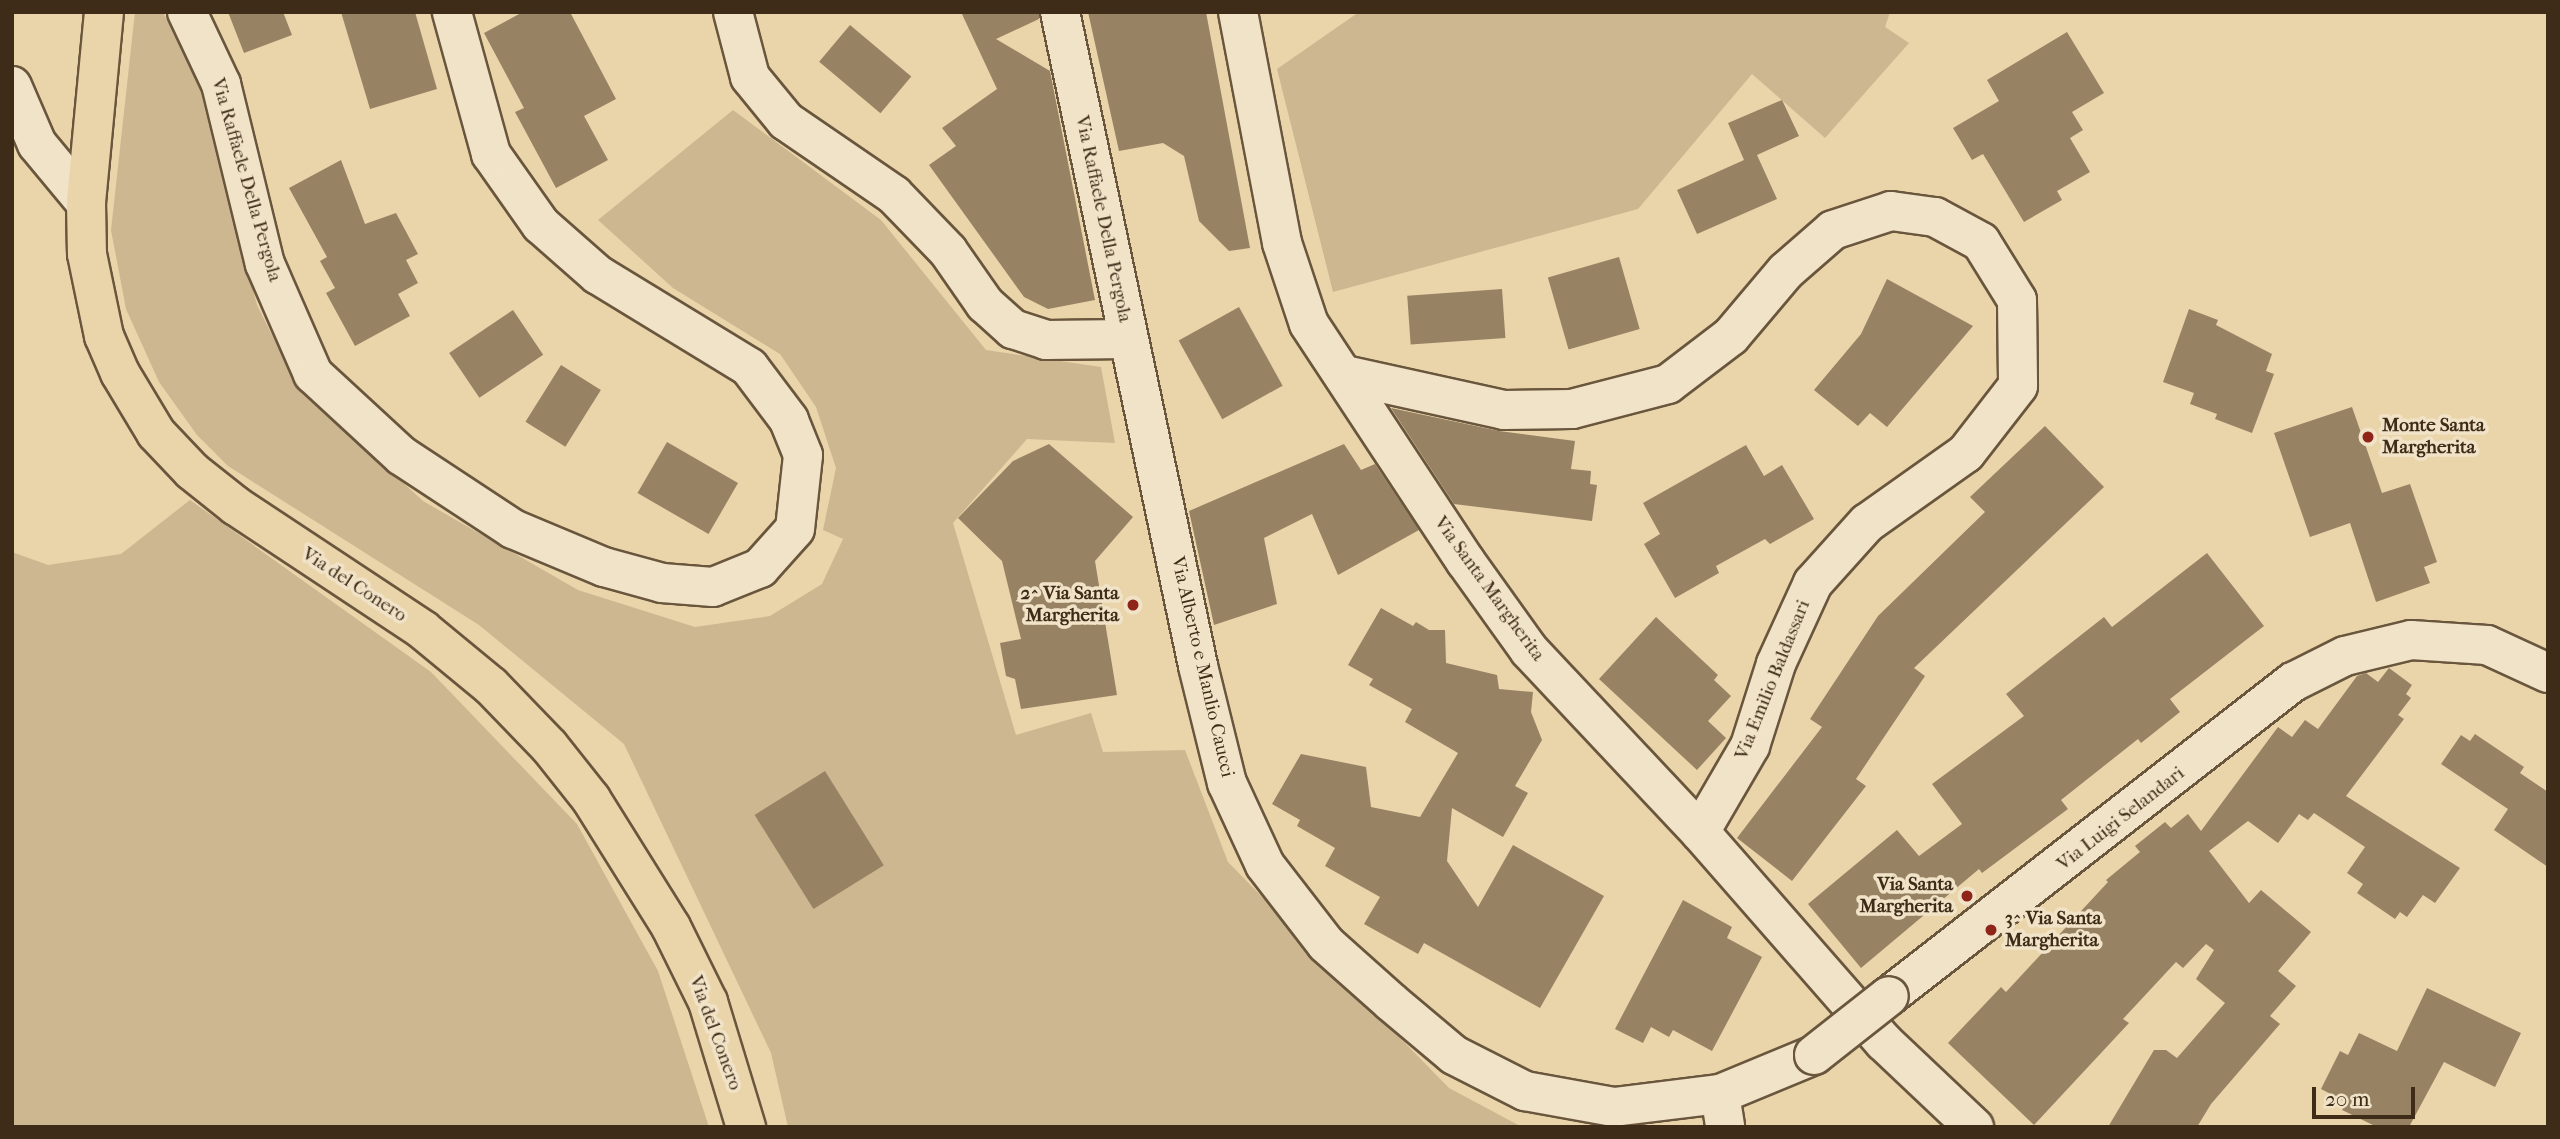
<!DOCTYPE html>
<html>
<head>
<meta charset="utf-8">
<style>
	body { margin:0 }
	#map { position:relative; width:2560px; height:1139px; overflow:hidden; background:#ead4aa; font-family:"IM FELL French Canon",serif }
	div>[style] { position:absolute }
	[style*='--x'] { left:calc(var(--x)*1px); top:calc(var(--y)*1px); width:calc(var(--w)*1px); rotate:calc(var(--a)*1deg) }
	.green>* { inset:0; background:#cdb791 }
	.building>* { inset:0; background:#978364; transform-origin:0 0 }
	.roads { filter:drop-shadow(2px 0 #69563d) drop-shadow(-2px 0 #69563d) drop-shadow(0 2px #69563d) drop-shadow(0 -2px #69563d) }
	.minor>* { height:38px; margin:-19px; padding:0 19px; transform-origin:19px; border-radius:19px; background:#f1e3c8 }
	.major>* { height:38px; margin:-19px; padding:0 19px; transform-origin:19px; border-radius:19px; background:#ead4aa }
	.bridges { filter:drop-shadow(2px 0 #69563d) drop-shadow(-2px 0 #69563d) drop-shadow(0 2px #69563d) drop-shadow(0 -2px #69563d) }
	.minor-bridge>* { height:38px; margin:-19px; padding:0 19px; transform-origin:19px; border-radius:19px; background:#f1e3c8 }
	.dots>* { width:19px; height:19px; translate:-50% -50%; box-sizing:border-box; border:4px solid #f1e3c8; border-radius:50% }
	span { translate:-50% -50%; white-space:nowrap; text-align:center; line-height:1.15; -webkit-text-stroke:7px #f1e3c8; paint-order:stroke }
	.street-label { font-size:19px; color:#3e2c19 }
	.poi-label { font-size:19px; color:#3e2c19; font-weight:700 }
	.left { translate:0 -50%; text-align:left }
	.right { translate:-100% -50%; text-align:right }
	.frame { position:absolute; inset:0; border:14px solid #3e2c19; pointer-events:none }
	.scale { position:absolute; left:2312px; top:1087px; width:103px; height:32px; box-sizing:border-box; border:4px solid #3e2c19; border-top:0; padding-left:9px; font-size:21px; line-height:24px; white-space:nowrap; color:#3e2c19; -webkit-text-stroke:5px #f1e3c8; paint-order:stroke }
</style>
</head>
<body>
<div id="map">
	<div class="green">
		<div style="clip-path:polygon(135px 12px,163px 12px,200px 88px,257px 305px,298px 387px,423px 501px,578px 590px,695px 627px,770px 616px,822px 584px,843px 539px,823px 530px,836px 468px,816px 407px,780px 354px,673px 288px,598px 220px,733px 110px,881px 220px,986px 350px,1101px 367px,1115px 443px,1027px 439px,953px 523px,1016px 735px,1091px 713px,1103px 752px,1185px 750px,1228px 862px,1449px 1088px,1522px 1127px,788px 1127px,771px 1053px,624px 744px,479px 625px,228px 466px,197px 435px,159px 382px,126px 309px,111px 230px)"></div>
		<div style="clip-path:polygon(1359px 12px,1890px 12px,1885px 27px,1909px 43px,1825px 138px,1752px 74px,1638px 209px,1333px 292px,1277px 69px)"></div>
		<div style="clip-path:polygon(190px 500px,431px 672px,577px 824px,658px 971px,709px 1127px,12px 1127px,12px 552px,48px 565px,121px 554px)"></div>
	</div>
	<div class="building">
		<div style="clip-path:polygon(228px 12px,283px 12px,292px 35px,244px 53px)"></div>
		<div style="clip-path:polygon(341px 12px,415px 12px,437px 89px,370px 109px)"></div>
		<div style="clip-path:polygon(523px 12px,570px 12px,616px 99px,584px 116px,608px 160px,556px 188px,515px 112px,524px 108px,484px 33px)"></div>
		<div style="clip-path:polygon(961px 12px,1039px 12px,1039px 19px,996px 39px,1050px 71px,1095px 300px,1048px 309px,1024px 297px,929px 165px,956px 146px,942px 128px,997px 89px)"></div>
		<div style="clip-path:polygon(1088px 12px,1206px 12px,1250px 248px,1229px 251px,1199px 221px,1184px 156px,1163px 143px,1119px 151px)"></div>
		<div style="left:850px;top:25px;width:80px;height:48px;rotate:40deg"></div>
		<div style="clip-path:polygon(2067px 32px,2104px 93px,2072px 112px,2083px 130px,2070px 138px,2090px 172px,2057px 191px,2062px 200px,2024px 222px,1983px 154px,1972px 160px,1953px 128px,1999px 101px,1987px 80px)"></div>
		<div style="clip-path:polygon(1782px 100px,1799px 136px,1757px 155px,1777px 199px,1697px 234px,1677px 190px,1744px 160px,1728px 123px)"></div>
		<div style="clip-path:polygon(341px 160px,365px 224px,396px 213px,418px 254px,406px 260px,418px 283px,398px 294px,410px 316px,355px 346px,326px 293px,335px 288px,320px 261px,327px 257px,289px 188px)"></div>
		<div style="left:1619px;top:257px;width:75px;height:74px;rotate:74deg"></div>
		<div style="clip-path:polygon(1887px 279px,1973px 326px,1887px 427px,1870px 413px,1858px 426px,1814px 390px,1861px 334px)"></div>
		<div style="left:1502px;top:289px;width:49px;height:95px;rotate:86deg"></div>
		<div style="left:1239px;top:307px;width:90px;height:69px;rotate:61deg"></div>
		<div style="clip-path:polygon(2189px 309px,2218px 320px,2216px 325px,2272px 354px,2266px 371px,2274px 374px,2252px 433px,2215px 419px,2217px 414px,2190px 404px,2194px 393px,2163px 382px)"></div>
		<div style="left:513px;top:310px;width:54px;height:77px;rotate:56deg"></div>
		<div style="left:561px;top:365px;width:47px;height:67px;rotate:32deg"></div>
		<div style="clip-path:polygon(2352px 407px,2382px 493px,2410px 484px,2437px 562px,2424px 567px,2430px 583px,2376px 602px,2350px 523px,2310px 537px,2274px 433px)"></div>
		<div style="clip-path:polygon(1391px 408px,1499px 431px,1575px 441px,1571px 469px,1591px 471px,1590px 484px,1597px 485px,1592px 521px,1454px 504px)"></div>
		<div style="clip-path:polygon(2045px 426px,2104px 487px,1914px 668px,1925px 676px,1856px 779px,1866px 786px,1792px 881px,1737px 838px,1822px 727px,1810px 719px,1878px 616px,1985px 512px,1970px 497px)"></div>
		<div style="left:667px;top:442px;width:82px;height:59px;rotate:30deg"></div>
		<div style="clip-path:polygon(1049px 444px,1133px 517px,1095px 561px,1117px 695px,1021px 709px,1015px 679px,1006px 676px,1000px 643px,1021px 639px,1002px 561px,958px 518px,1013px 461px)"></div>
		<div style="clip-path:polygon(1344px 444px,1361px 470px,1375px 464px,1419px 530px,1338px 575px,1312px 514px,1264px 538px,1277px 604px,1214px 625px,1189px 511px)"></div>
		<div style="clip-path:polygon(1746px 445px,1764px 476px,1782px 465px,1814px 519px,1770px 544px,1765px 539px,1716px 566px,1719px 573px,1675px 598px,1644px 544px,1660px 534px,1643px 503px)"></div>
		<div style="clip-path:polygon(2207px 553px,2264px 626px,2170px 699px,2180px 712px,2141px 743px,2138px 739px,2061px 800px,2068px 809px,1982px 873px,1979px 869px,1861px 968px,1808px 904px,1897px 830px,1919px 856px,1962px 824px,1932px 784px,2024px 716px,2006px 694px,2104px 617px,2112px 627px)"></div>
		<div style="clip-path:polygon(1381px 608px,1413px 626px,1416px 622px,1429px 630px,1445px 630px,1446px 663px,1497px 675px,1499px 689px,1533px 692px,1531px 712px,1542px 740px,1515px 786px,1528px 793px,1503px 837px,1452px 808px,1447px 861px,1478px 907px,1513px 845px,1604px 896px,1540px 1008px,1424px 943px,1418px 954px,1364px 924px,1380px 897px,1325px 866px,1335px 848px,1297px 826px,1300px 820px,1272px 804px,1301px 754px,1366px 767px,1371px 807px,1420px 817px,1458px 753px,1405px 722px,1412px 709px,1369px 685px,1373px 679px,1348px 665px)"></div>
		<div style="clip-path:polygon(1656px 617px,1718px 675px,1714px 680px,1731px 696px,1708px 721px,1726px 738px,1697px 770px,1599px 679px)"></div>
		<div style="clip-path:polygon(2389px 668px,2412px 685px,2406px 694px,2411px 698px,2398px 715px,2404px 719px,2346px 796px,2460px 868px,2435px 903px,2423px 895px,2407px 917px,2400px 912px,2395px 919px,2357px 893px,2363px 884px,2347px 873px,2365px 847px,2314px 813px,2308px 820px,2299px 814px,2278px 843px,2248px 821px,2209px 851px,2249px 903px,2261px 890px,2311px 932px,2278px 971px,2296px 986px,2270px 1016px,2280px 1024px,2211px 1104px,2197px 1127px,2108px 1127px,2154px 1050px,2166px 1050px,2177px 1058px,2225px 1003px,2196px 979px,2214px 950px,2206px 944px,2183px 968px,2176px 962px,2123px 1019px,2129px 1023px,2034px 1125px,1948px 1043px,2001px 987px,2006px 992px,2108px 882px,2106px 880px,2140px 852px,2135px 846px,2165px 822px,2171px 828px,2188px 814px,2201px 831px,2278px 727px,2292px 737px,2305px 720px,2318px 729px,2357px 676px,2366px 673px,2378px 682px)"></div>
		<div style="clip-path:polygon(2475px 734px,2524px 767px,2520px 773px,2548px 792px,2548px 867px,2494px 830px,2508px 809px,2441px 764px,2461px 735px,2470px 741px)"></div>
		<div style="left:825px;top:771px;width:111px;height:83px;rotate:58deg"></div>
		<div style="clip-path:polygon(1683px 900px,1732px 927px,1727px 938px,1762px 957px,1712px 1051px,1673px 1030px,1669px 1037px,1651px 1027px,1643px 1043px,1615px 1029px)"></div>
		<div style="clip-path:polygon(2427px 988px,2521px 1033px,2495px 1087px,2444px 1062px,2409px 1127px,2377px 1127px,2342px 1110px,2346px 1102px,2321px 1089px,2340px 1051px,2348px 1055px,2359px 1033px,2397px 1051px)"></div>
	</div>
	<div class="roads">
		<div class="minor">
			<div style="--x:187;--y:12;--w:80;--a:64.7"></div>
			<div style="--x:221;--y:84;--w:185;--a:76.3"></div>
			<div style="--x:265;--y:264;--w:120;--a:66.4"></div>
			<div style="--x:313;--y:374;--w:121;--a:42.7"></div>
			<div style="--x:402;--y:456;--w:133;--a:33.3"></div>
			<div style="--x:513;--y:529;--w:99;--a:22.7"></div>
			<div style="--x:604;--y:567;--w:60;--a:15.4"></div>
			<div style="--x:662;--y:583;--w:51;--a:4.5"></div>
			<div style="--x:713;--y:587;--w:51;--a:-22"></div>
			<div style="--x:760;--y:568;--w:52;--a:-48.1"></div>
			<div style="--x:795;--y:529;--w:74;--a:-83.8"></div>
			<div style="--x:803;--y:455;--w:38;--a:-112"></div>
			<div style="--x:789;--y:420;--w:66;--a:-127"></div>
			<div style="--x:749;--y:367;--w:177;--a:-148.6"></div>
			<div style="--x:598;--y:275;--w:76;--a:-138.7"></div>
			<div style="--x:541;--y:225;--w:87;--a:-125.2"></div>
			<div style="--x:491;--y:154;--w:147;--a:-105.4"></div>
			<div style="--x:733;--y:12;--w:67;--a:75.3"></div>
			<div style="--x:750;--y:77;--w:57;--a:50.7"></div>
			<div style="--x:786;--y:121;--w:131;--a:34.4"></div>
			<div style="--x:894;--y:195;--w:78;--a:46"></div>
			<div style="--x:948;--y:251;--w:65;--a:55.1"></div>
			<div style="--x:985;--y:304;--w:38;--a:42"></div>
			<div style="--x:1013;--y:329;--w:35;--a:18"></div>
			<div style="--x:1046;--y:340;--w:81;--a:-0.7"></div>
			<div style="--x:1060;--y:12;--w:668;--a:78.08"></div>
			<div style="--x:1198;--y:666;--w:121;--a:76.1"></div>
			<div style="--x:1227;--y:783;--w:90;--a:65.1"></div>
			<div style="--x:1265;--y:865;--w:100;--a:52.3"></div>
			<div style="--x:1326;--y:944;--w:87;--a:41.7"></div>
			<div style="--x:1391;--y:1002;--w:82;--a:40.1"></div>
			<div style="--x:1454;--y:1055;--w:80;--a:26.9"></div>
			<div style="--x:1525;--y:1091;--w:90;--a:10.2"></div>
			<div style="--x:1614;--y:1107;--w:107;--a:-7"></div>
			<div style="--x:1720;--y:1094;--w:102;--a:-22.5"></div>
			<div style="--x:1238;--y:12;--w:235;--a:79.2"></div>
			<div style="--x:1282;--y:243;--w:85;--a:71.6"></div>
			<div style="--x:1309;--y:324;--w:285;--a:56.6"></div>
			<div style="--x:1466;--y:562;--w:108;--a:54.4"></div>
			<div style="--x:1529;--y:650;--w:250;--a:46.8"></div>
			<div style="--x:1700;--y:832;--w:279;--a:48.8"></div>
			<div style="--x:1884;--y:1042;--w:124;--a:43.4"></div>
			<div style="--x:12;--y:86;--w:63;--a:66.7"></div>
			<div style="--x:37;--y:144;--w:77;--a:50.3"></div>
			<div style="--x:1345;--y:375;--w:163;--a:12.4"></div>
			<div style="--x:1504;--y:410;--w:68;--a:-0.8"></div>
			<div style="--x:1572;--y:409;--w:99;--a:-14.6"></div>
			<div style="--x:1668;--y:384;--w:79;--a:-37.3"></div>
			<div style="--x:1731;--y:336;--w:85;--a:-49.8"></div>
			<div style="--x:1786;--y:271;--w:62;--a:-41.1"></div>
			<div style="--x:1833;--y:230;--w:61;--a:-18.1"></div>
			<div style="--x:1891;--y:211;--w:44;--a:7.8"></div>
			<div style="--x:1935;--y:217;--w:52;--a:28.5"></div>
			<div style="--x:1981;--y:242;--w:68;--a:58.2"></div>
			<div style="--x:2017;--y:300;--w:86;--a:89.3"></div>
			<div style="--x:2018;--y:386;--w:85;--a:127.8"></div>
			<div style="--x:1966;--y:453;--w:121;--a:144.7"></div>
			<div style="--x:1867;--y:523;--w:81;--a:132"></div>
			<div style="--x:1813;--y:583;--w:89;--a:114.6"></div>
			<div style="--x:1776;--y:664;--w:86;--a:107.6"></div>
			<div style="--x:1750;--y:746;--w:99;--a:120.2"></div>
			<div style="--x:1889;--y:996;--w:512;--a:-37.86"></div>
			<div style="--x:2293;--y:682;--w:58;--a:-26.6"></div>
			<div style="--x:2345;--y:656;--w:68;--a:-13.6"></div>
			<div style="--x:2411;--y:640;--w:76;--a:3.8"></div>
			<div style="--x:2487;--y:645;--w:67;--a:24.7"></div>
			<div style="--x:1720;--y:1094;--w:33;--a:81"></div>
		</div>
		<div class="major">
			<div style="--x:104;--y:12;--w:192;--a:95.4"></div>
			<div style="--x:86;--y:203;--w:51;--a:88.9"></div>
			<div style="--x:87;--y:254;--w:84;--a:78.3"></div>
			<div style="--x:104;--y:336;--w:40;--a:66.6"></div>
			<div style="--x:120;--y:373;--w:70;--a:59"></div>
			<div style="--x:156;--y:433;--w:52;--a:46.5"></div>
			<div style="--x:192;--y:471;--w:56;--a:38.5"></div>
			<div style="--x:236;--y:506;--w:224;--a:33.5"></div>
			<div style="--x:423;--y:630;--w:88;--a:39.5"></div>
			<div style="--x:491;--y:686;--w:83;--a:46"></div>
			<div style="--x:549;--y:746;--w:68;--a:51.6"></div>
			<div style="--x:591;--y:799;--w:151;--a:58"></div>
			<div style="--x:671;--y:927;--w:84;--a:63.7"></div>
			<div style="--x:708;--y:1002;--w:131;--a:73.1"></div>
		</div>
	</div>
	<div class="bridges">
		<div class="minor-bridge">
			<div style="--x:1814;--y:1055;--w:95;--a:-38.2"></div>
		</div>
	</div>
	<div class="dots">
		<div style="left:2368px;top:437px;background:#8f2418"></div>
		<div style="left:1133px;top:605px;background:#8f2418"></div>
		<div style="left:1967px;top:896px;background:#8f2418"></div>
		<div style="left:1991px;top:930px;background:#8f2418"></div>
	</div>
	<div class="street-label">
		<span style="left:246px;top:180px;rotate:74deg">Via Raffaele Della Pergola</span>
		<span style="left:1103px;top:219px;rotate:78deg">Via Raffaele Della Pergola</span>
		<span style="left:354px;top:585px;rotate:33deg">Via del Conero</span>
		<span style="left:1489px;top:589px;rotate:54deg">Via Santa Margherita</span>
		<span style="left:1202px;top:667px;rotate:77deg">Via Alberto e Manlio Caucci</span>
		<span style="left:1773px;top:680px;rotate:-68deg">Via Emilio Baldassari</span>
		<span style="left:2121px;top:819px;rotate:-38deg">Via Luigi Selandari</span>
		<span style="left:715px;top:1033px;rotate:70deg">Via del Conero</span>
	</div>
	<div class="poi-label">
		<span class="left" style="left:2382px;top:437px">Monte Santa<br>Margherita</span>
		<span class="right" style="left:1119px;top:605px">2^ Via Santa<br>Margherita</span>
		<span class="right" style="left:1953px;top:896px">Via Santa<br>Margherita</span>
		<span class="left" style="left:2005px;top:930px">3^ Via Santa<br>Margherita</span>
	</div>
	<div class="frame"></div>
	<div class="scale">20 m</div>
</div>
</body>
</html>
